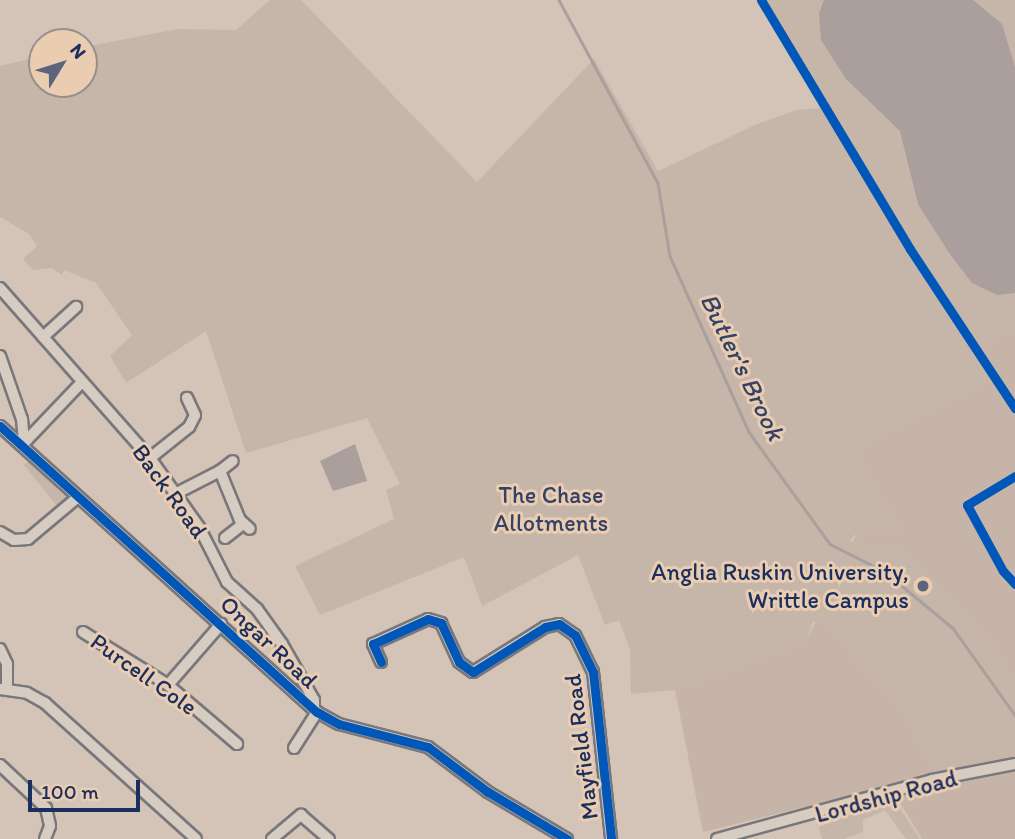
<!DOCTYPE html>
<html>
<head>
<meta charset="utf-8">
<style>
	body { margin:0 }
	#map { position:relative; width:1015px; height:839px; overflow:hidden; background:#d3c4b7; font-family:Itim,sans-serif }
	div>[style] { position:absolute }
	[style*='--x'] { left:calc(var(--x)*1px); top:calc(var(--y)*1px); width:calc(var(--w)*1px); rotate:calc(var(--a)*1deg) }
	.built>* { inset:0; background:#c6b4a9 }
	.green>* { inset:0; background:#c6b5a9 }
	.water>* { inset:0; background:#aa9f9c }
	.stream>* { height:2.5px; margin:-1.25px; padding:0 1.25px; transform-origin:1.25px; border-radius:1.25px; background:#aa9f9c }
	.roads { filter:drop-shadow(2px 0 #7a777a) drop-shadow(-2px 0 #7a777a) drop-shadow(0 2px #7a777a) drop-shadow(0 -2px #7a777a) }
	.minor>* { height:10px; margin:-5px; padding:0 5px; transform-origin:5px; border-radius:5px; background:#d6ccc2 }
	.cycleway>* { height:9px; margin:-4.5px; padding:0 4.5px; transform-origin:4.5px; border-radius:4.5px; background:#0057b8 }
	.dots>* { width:19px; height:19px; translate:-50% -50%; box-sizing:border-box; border:4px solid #eacdb1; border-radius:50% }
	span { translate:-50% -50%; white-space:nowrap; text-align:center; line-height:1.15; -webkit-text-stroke:6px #eacdb1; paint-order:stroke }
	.street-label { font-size:24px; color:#1b2f5e }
	.park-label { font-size:24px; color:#344268 }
	.poi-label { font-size:24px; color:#1b2f5e }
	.right { translate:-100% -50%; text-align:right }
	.water-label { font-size:26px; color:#344268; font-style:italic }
	.north { position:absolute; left:28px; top:28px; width:70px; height:70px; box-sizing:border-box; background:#eacdb1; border:2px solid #978e90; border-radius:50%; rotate:52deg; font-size:19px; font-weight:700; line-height:28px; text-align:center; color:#1b2f5e }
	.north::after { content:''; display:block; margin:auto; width:24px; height:32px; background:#5b637d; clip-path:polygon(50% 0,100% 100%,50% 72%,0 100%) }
	.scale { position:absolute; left:28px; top:780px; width:112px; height:32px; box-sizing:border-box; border:4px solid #1b2f5e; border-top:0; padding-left:9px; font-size:21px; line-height:24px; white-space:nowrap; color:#1b2f5e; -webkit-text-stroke:5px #eacdb1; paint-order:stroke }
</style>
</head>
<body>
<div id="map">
	<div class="built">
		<div style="clip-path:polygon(1015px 328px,1015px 839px,922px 839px,890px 786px,703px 832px,675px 690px,807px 640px,857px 533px,901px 531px,853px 450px,985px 382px,981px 347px)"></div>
	</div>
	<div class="green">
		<div style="clip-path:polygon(270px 0,301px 0,477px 182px,594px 59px,658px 171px,757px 124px,797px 110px,822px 108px,764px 0,1015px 0,1015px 328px,981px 347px,985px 382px,853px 450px,902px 531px,857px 533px,849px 541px,901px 549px,961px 606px,995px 648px,1015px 682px,1015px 754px,938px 770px,924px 756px,900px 706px,849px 654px,836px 632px,813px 621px,807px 640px,675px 690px,631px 694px,630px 649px,619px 620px,605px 625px,578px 555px,482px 606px,464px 557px,320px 615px,295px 566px,394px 519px,386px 490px,400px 484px,367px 418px,246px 453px,206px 331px,126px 383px,110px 356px,132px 335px,96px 283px,64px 270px,62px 275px,52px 268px,33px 270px,23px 259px,37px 246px,29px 234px,0 217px,0 66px,42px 56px,42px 84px,84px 84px,84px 47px,178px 29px,236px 30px)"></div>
		<div style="clip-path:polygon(36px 455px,78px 497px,61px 511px,24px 465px)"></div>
		<div style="clip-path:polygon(894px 799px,920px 839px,906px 839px,885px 810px,863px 820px,863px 832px,844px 839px,822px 839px,819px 827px)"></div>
	</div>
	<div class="water">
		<div style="clip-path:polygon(824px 0,973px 0,1002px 24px,1015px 67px,1015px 293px,997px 295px,972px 283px,949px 253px,918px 204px,900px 131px,846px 79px,821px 40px,819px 13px)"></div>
		<div style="clip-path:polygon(355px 444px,367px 481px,333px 491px,320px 461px)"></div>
	</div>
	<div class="stream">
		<div style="--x:559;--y:0;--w:208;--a:61.6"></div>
		<div style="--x:658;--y:183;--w:74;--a:80.7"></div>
		<div style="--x:670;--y:256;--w:193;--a:65.8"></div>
		<div style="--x:749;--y:432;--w:138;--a:54.1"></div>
		<div style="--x:830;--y:544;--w:60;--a:26.6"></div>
		<div style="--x:884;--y:571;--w:89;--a:39.6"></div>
		<div style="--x:953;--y:628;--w:107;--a:54.5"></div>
	</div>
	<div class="roads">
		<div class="minor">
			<div style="--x:0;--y:288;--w:227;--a:48.6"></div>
			<div style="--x:150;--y:458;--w:85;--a:54.6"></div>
			<div style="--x:199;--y:527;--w:62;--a:63"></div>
			<div style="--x:227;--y:582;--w:40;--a:42"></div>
			<div style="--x:257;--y:609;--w:43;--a:54.5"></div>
			<div style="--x:282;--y:644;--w:64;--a:60.3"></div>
			<div style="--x:314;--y:700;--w:9;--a:90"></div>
			<div style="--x:43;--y:337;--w:45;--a:-42.3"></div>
			<div style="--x:0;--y:356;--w:67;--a:70.8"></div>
			<div style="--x:22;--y:419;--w:24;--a:85"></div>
			<div style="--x:0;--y:426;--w:427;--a:42.1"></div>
			<div style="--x:317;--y:712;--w:25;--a:29"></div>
			<div style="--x:339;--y:724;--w:92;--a:14.5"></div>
			<div style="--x:428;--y:747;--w:75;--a:36.9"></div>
			<div style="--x:488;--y:792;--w:92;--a:30.7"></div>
			<div style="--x:24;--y:443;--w:84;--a:-46.4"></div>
			<div style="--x:150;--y:458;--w:50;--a:-38.5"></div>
			<div style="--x:189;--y:427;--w:13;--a:-63"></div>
			<div style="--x:195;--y:415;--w:19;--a:-115"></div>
			<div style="--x:220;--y:471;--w:16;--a:-38"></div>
			<div style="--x:175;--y:494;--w:51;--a:-27.1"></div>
			<div style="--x:220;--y:471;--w:53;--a:67.8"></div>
			<div style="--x:240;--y:520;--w:13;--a:42"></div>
			<div style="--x:0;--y:532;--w:16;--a:30"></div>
			<div style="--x:14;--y:540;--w:14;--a:-4"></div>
			<div style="--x:28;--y:539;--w:65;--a:-40"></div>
			<div style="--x:225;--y:538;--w:23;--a:-38"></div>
			<div style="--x:83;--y:632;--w:100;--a:31.9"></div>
			<div style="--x:168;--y:685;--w:91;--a:40.5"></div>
			<div style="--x:0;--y:649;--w:17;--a:65"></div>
			<div style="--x:7;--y:664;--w:25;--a:90"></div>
			<div style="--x:381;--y:662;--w:20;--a:-114"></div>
			<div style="--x:373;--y:644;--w:60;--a:-24.4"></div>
			<div style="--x:428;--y:619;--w:14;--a:17"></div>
			<div style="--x:441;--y:623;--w:43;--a:65.2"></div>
			<div style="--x:459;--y:662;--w:17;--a:36"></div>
			<div style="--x:473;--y:672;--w:85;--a:-32"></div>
			<div style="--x:545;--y:627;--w:14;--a:-12"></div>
			<div style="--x:559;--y:624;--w:19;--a:35"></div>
			<div style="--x:575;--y:635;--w:41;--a:64.1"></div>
			<div style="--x:593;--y:672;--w:168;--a:83.8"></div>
			<div style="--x:168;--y:685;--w:81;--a:-49"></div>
			<div style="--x:0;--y:689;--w:27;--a:8"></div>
			<div style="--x:27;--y:693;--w:21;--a:29"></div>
			<div style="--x:45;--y:703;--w:203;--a:42"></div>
			<div style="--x:294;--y:748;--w:43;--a:-57.4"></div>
			<div style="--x:0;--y:765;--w:63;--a:43.1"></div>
			<div style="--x:46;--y:808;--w:18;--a:77"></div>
			<div style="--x:50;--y:826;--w:14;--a:111"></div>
			<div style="--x:272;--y:839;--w:38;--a:-40"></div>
			<div style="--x:301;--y:815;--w:37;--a:41"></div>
			<div style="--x:717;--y:839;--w:223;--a:-15.3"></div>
			<div style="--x:932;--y:780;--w:85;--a:-10.9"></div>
		</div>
	</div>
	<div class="cycleway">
		<div style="--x:761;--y:0;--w:290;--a:59.1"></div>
		<div style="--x:910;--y:249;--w:191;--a:56.6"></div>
		<div style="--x:0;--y:426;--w:427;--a:42.1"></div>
		<div style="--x:317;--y:712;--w:25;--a:29"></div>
		<div style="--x:339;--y:724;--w:92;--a:14.5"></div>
		<div style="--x:428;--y:747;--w:75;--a:36.9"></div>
		<div style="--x:488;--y:792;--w:92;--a:30.7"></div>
		<div style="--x:1015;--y:476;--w:56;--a:148.9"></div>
		<div style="--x:967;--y:505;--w:75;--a:61.4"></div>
		<div style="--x:1003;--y:571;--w:18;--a:47"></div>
		<div style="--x:381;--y:662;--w:20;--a:-114"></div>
		<div style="--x:373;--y:644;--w:60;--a:-24.4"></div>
		<div style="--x:428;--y:619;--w:14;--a:17"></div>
		<div style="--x:441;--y:623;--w:43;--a:65.2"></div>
		<div style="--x:459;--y:662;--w:17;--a:36"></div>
		<div style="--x:473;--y:672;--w:85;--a:-32"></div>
		<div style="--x:545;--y:627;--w:14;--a:-12"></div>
		<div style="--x:559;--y:624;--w:19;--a:35"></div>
		<div style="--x:575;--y:635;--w:41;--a:64.1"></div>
		<div style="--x:593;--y:672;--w:168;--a:83.8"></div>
	</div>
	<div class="dots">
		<div style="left:923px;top:586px;background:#5b637d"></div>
	</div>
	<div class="street-label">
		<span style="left:170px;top:491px;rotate:54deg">Back Road</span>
		<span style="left:269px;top:642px;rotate:43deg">Ongar Road</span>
		<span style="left:144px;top:674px;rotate:35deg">Purcell Cole</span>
		<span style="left:581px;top:747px;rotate:-97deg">Mayfield Road</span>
		<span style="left:886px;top:796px;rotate:-15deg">Lordship Road</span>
	</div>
	<div class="park-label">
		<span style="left:551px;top:509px">The Chase<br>Allotments</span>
	</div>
	<div class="poi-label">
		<span class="right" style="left:909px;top:586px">Anglia Ruskin University,<br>Writtle Campus</span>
	</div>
	<div class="water-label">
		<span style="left:742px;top:367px;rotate:64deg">Butler's Brook</span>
	</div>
	<div class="north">N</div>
	<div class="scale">100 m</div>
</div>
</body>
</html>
